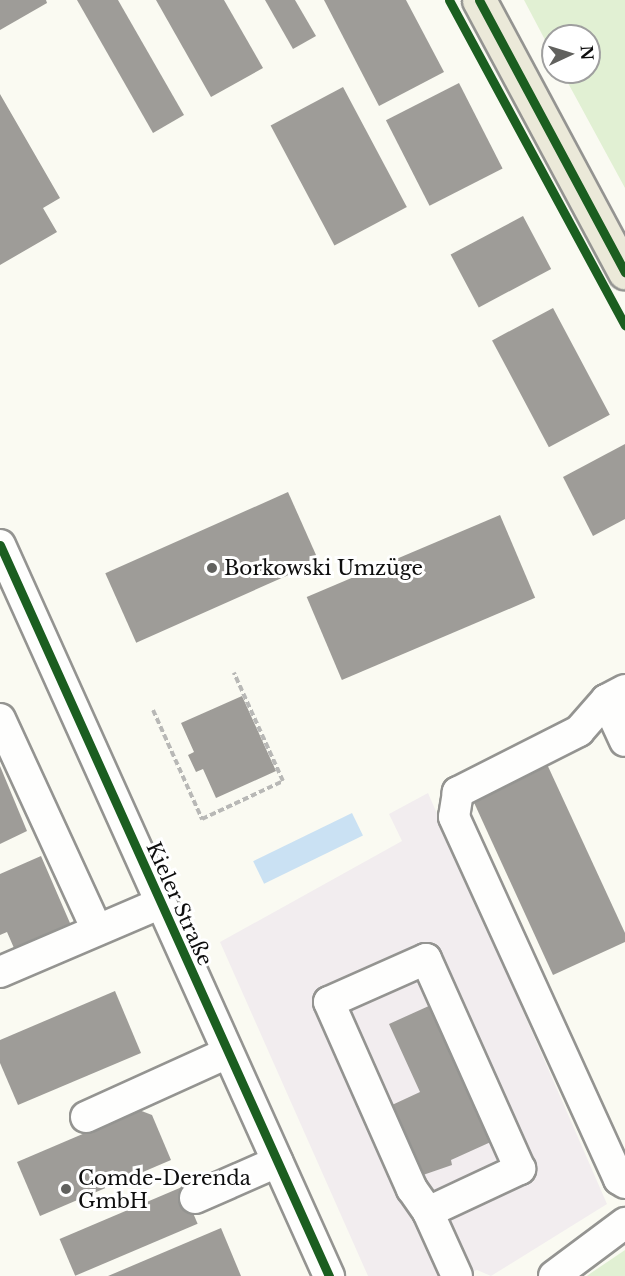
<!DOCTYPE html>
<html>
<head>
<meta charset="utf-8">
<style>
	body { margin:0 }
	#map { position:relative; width:625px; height:1276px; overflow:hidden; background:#fafaf2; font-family:"Libre Baskerville",serif }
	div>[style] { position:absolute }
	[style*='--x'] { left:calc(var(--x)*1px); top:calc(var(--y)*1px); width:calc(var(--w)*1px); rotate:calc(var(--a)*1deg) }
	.industrial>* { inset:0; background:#f2edef }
	.green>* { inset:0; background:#e1f0d3 }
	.water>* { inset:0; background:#cae1f3; transform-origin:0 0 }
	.building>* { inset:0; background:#9e9c98; transform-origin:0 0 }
	.path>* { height:4px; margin-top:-2px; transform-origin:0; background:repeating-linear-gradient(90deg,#b8b8b6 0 6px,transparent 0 9px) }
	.roads { filter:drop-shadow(2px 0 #949491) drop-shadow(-2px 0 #949491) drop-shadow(0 2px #949491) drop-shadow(0 -2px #949491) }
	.minor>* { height:30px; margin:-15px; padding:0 15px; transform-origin:15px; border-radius:15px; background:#fefefd }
	.major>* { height:33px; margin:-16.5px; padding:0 16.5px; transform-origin:16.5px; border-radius:16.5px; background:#ebe9d9 }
	.cycleway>* { height:9px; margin:-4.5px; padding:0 4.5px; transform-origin:4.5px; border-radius:4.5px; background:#1b5e20 }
	.dots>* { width:16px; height:16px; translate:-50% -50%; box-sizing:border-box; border:3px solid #fff; border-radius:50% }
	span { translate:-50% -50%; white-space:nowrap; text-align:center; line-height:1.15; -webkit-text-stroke:6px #fff; paint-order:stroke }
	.poi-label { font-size:20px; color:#0e0e0e }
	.left { translate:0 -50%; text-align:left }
	.street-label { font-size:20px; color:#0e0e0e }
	.north { position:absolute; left:541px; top:24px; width:60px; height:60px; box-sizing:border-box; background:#fff; border:2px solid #9f9f9f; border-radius:50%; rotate:86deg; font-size:16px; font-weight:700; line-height:24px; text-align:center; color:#0e0e0e }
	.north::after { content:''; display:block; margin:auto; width:21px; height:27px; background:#61615e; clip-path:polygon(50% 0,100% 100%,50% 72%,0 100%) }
</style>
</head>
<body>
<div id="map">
	<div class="industrial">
		<div style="clip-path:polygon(428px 793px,607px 1204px,491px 1276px,477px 1270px,464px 1276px,368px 1276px,220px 942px,402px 841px,389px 814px)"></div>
	</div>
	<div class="green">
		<div style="clip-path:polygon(524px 0,625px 0,625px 188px,562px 72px,589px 72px,589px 36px,553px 36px,553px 55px)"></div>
		<div style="clip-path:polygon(625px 1250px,625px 1276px,587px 1276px,591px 1273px)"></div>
	</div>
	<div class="water">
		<div style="left:352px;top:813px;width:25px;height:110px;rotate:64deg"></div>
	</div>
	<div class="building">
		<div style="clip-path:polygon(0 0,46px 0,47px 3px,0 30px)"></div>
		<div style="clip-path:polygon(77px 0,118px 0,184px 115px,153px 133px)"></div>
		<div style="clip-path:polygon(156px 0,224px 0,263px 68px,211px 97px)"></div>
		<div style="clip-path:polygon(265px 0,295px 0,316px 36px,293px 49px)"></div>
		<div style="clip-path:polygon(324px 0,406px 0,444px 72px,379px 106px)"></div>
		<div style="left:459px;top:83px;width:96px;height:82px;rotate:63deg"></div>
		<div style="left:343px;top:87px;width:136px;height:82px;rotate:62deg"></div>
		<div style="clip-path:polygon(0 94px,60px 198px,43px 208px,57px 232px,0 265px)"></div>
		<div style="left:523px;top:216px;width:60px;height:82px;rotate:62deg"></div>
		<div style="left:553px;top:308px;width:121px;height:69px;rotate:62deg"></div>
		<div style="clip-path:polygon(625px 444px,625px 519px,593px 536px,563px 477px)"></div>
		<div style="left:288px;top:492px;width:76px;height:200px;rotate:66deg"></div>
		<div style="left:500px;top:515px;width:90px;height:210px;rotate:67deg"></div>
		<div style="clip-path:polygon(242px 696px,276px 771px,216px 798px,203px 769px,196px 772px,188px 755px,194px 752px,181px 723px)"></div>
		<div style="clip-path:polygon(546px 762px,625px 933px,625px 942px,553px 975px,471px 796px)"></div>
		<div style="clip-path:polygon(0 766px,27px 831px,0 844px)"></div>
		<div style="clip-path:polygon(41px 856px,73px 930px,17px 955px,7px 932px,0 935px,0 874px)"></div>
		<div style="clip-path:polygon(115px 991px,141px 1053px,18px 1105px,0 1063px,0 1040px)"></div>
		<div style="clip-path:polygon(431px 1005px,493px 1141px,451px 1160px,452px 1165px,423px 1175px,392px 1105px,420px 1092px,389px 1024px)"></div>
		<div style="clip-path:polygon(139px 1110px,152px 1115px,171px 1160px,40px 1216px,17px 1162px)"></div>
		<div style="left:182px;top:1187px;width:40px;height:133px;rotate:67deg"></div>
		<div style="clip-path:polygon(221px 1228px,241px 1276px,108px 1276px)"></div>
	</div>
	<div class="path">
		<div style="--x:153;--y:710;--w:120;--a:65.8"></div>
		<div style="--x:202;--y:819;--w:89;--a:-25.1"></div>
		<div style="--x:283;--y:781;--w:119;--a:-114.4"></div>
	</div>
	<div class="roads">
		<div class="minor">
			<div style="--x:0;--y:545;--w:802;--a:65.77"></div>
			<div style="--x:625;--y:690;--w:21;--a:152"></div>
			<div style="--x:606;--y:700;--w:45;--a:65.1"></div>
			<div style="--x:606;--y:700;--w:41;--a:131.1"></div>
			<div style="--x:579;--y:731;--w:136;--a:153.2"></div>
			<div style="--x:458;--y:792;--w:25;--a:99"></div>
			<div style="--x:454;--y:817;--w:398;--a:65.5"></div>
			<div style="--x:619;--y:1179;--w:7;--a:34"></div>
			<div style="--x:0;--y:719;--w:232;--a:65.3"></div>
			<div style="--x:0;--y:972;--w:173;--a:-23.2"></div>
			<div style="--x:86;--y:1117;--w:155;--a:-24.4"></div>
			<div style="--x:195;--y:1198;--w:90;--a:-23.7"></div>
			<div style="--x:428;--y:1212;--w:102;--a:-25.1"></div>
			<div style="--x:520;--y:1169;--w:230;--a:-114.1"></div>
			<div style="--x:426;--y:959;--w:106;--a:156.1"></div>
			<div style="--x:329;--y:1002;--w:205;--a:66.1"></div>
			<div style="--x:412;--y:1189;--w:28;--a:55"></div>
			<div style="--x:428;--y:1212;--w:70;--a:65.6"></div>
			<div style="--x:554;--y:1276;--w:89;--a:-36.7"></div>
		</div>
		<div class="major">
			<div style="--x:479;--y:0;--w:309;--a:61.8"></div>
		</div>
	</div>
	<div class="cycleway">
		<div style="--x:449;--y:0;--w:370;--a:61.6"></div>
		<div style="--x:479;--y:0;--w:309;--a:61.8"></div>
		<div style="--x:0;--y:545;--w:802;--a:65.77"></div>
	</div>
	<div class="dots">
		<div style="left:212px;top:568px;background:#61615e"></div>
		<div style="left:66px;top:1189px;background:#61615e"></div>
	</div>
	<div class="poi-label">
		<span class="left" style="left:224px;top:568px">Borkowski Umzüge</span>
		<span class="left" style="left:78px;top:1190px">Comde-Derenda<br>GmbH</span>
	</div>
	<div class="street-label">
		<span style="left:179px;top:904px;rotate:66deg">Kieler Straße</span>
	</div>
	<div class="north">N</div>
</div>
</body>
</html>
